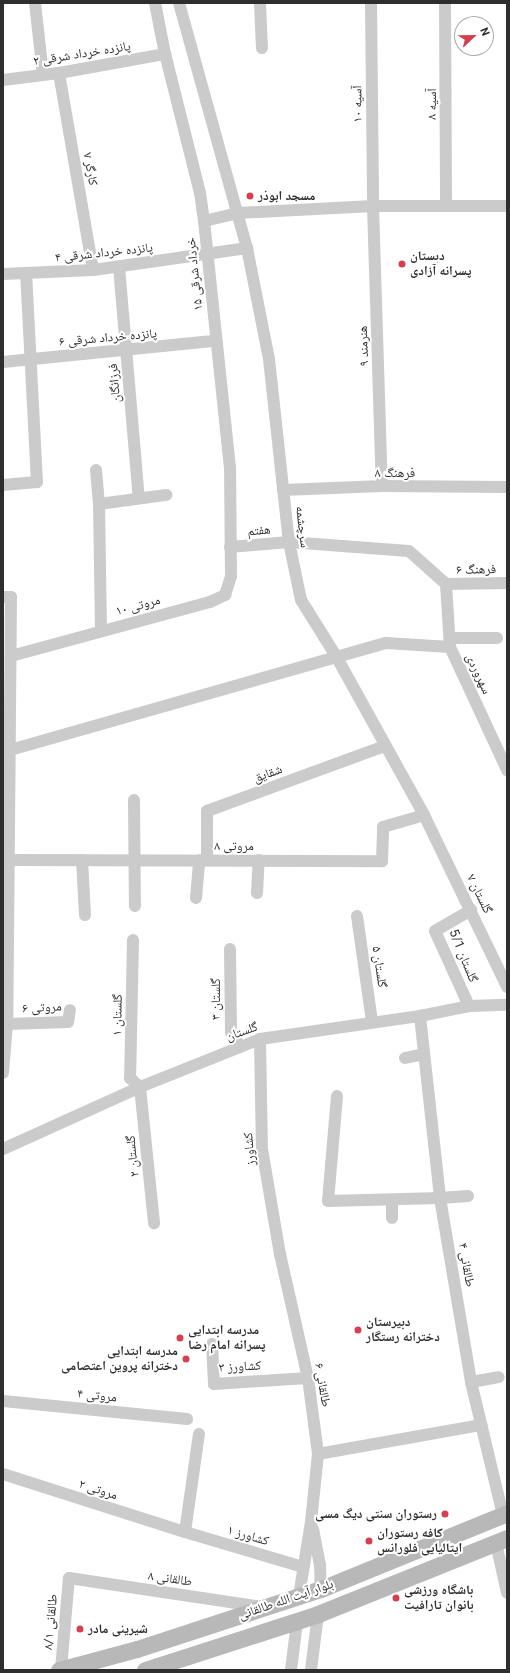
<!DOCTYPE html>
<html>
<head>
<meta charset="utf-8">
<style>
	body { margin:0 }
	#map { position:relative; width:510px; height:1673px; overflow:hidden; background:#fff; font-family:Roboto,"Noto Naskh Arabic",sans-serif }
	div>[style] { position:absolute }
	[style*='--x'] { left:calc(var(--x)*1px); top:calc(var(--y)*1px); width:calc(var(--w)*1px); rotate:calc(var(--a)*1deg) }
	.street>* { height:12px; margin:-6px; padding:0 6px; transform-origin:6px; border-radius:6px; background:#cbcbcb }
	.secondary>* { height:17px; margin:-8.5px; padding:0 8.5px; transform-origin:8.5px; border-radius:8.5px; background:#b8b8b8 }
	.dots>* { width:11px; height:11px; translate:-50% -50%; box-sizing:border-box; border:2px solid #fff; border-radius:50% }
	span { translate:-50% -50%; white-space:nowrap; text-align:center; line-height:1.15; -webkit-text-stroke:4px #fff; paint-order:stroke }
	.street-label { font-size:13px; color:#2e2e2e }
	.poi-label { font-size:13px; color:#2e2e2e; font-weight:700 }
	.left { translate:0 -50%; text-align:left }
	.right { translate:-100% -50%; text-align:right }
	.frame { position:absolute; inset:0; border:4px solid #2e2e2e; pointer-events:none }
	.north { position:absolute; left:454px; top:16px; width:40px; height:40px; box-sizing:border-box; background:#fff; border:1px solid #ababab; border-radius:50%; rotate:68deg; font-size:11px; font-weight:700; line-height:16px; text-align:center; color:#2e2e2e }
	.north::after { content:''; display:block; margin:auto; width:14px; height:18px; background:#d63f4f; clip-path:polygon(50% 0,100% 100%,50% 72%,0 100%) }
</style>
</head>
<body>
<div id="map">
	<div class="street">
		<div style="--x:35;--y:3;--w:71;--a:83.6"></div>
		<div style="--x:179;--y:3;--w:254;--a:74.5"></div>
		<div style="--x:247;--y:248;--w:113;--a:78.8"></div>
		<div style="--x:269;--y:359;--w:184;--a:83.8"></div>
		<div style="--x:289;--y:542;--w:59;--a:78.3"></div>
		<div style="--x:301;--y:600;--w:66;--a:58"></div>
		<div style="--x:336;--y:656;--w:182;--a:61"></div>
		<div style="--x:424;--y:815;--w:191;--a:64.2"></div>
		<div style="--x:260;--y:3;--w:45;--a:87.5"></div>
		<div style="--x:371;--y:3;--w:203;--a:89.4"></div>
		<div style="--x:373;--y:206;--w:280;--a:88.2"></div>
		<div style="--x:445;--y:3;--w:202;--a:89.7"></div>
		<div style="--x:59;--y:73;--w:200;--a:80.2"></div>
		<div style="--x:3;--y:80;--w:56;--a:-7.1"></div>
		<div style="--x:59;--y:73;--w:108;--a:-10.2"></div>
		<div style="--x:204;--y:221;--w:35;--a:-13"></div>
		<div style="--x:238;--y:213;--w:135;--a:-3"></div>
		<div style="--x:373;--y:206;--w:134;--a:0"></div>
		<div style="--x:119;--y:267;--w:232;--a:85.1"></div>
		<div style="--x:3;--y:274;--w:90;--a:-2.5"></div>
		<div style="--x:93;--y:270;--w:156;--a:-8.1"></div>
		<div style="--x:3;--y:362;--w:213;--a:-5.7"></div>
		<div style="--x:96;--y:470;--w:34;--a:85"></div>
		<div style="--x:3;--y:485;--w:34;--a:-5"></div>
		<div style="--x:37;--y:482;--w:208;--a:-93"></div>
		<div style="--x:283;--y:490;--w:99;--a:-2.3"></div>
		<div style="--x:382;--y:486;--w:125;--a:0.5"></div>
		<div style="--x:230;--y:547;--w:59;--a:-4.8"></div>
		<div style="--x:289;--y:542;--w:120;--a:4.3"></div>
		<div style="--x:409;--y:551;--w:50;--a:41.7"></div>
		<div style="--x:446;--y:584;--w:63;--a:86.4"></div>
		<div style="--x:450;--y:647;--w:136;--a:65.1"></div>
		<div style="--x:446;--y:584;--w:61;--a:-0.9"></div>
		<div style="--x:3;--y:597;--w:8;--a:0"></div>
		<div style="--x:11;--y:597;--w:427;--a:90.5"></div>
		<div style="--x:7;--y:1024;--w:49;--a:94.7"></div>
		<div style="--x:101;--y:630;--w:126;--a:-90.9"></div>
		<div style="--x:99;--y:504;--w:68;--a:-7.7"></div>
		<div style="--x:450;--y:638;--w:47;--a:0"></div>
		<div style="--x:11;--y:656;--w:206;--a:-15.2"></div>
		<div style="--x:210;--y:602;--w:17;--a:-25"></div>
		<div style="--x:225;--y:595;--w:20;--a:-72"></div>
		<div style="--x:231;--y:576;--w:108;--a:-90.5"></div>
		<div style="--x:230;--y:468;--w:248;--a:-96"></div>
		<div style="--x:204;--y:221;--w:28;--a:-98"></div>
		<div style="--x:200;--y:193;--w:143;--a:-104.1"></div>
		<div style="--x:165;--y:54;--w:52;--a:-101.1"></div>
		<div style="--x:10;--y:750;--w:391;--a:-15.9"></div>
		<div style="--x:386;--y:643;--w:64;--a:3.6"></div>
		<div style="--x:134;--y:800;--w:106;--a:89.5"></div>
		<div style="--x:9;--y:860;--w:373;--a:0.2"></div>
		<div style="--x:382;--y:861;--w:34;--a:-88"></div>
		<div style="--x:383;--y:827;--w:43;--a:-16.3"></div>
		<div style="--x:82;--y:860;--w:55;--a:86.9"></div>
		<div style="--x:207;--y:860;--w:49;--a:-90"></div>
		<div style="--x:207;--y:811;--w:189;--a:-20.1"></div>
		<div style="--x:257;--y:893;--w:33;--a:-87"></div>
		<div style="--x:196;--y:898;--w:38;--a:-85"></div>
		<div style="--x:357;--y:916;--w:107;--a:81.9"></div>
		<div style="--x:133;--y:940;--w:138;--a:91.2"></div>
		<div style="--x:130;--y:1078;--w:13;--a:42"></div>
		<div style="--x:140;--y:1087;--w:137;--a:84.1"></div>
		<div style="--x:230;--y:949;--w:83;--a:89.3"></div>
		<div style="--x:231;--y:1032;--w:17;--a:59"></div>
		<div style="--x:469;--y:1006;--w:82;--a:-114.4"></div>
		<div style="--x:435;--y:931;--w:42;--a:-30.3"></div>
		<div style="--x:420;--y:1016;--w:183;--a:83.7"></div>
		<div style="--x:440;--y:1198;--w:187;--a:80.4"></div>
		<div style="--x:471;--y:1382;--w:137;--a:76.5"></div>
		<div style="--x:7;--y:1024;--w:61;--a:-1.9"></div>
		<div style="--x:68;--y:1022;--w:12;--a:-81"></div>
		<div style="--x:260;--y:1039;--w:110;--a:89"></div>
		<div style="--x:262;--y:1149;--w:107;--a:80.3"></div>
		<div style="--x:280;--y:1254;--w:127;--a:77.3"></div>
		<div style="--x:308;--y:1378;--w:77;--a:82.5"></div>
		<div style="--x:318;--y:1454;--w:68;--a:95.9"></div>
		<div style="--x:311;--y:1522;--w:75;--a:99.2"></div>
		<div style="--x:405;--y:1058;--w:19;--a:-12"></div>
		<div style="--x:337;--y:1096;--w:105;--a:94.9"></div>
		<div style="--x:328;--y:1201;--w:112;--a:-1.5"></div>
		<div style="--x:440;--y:1198;--w:28;--a:-4"></div>
		<div style="--x:3;--y:1149;--w:150;--a:-24.3"></div>
		<div style="--x:140;--y:1087;--w:129;--a:-21.8"></div>
		<div style="--x:260;--y:1039;--w:162;--a:-8.2"></div>
		<div style="--x:420;--y:1016;--w:50;--a:-11.5"></div>
		<div style="--x:469;--y:1006;--w:38;--a:-2"></div>
		<div style="--x:392;--y:1200;--w:18;--a:90"></div>
		<div style="--x:212;--y:1344;--w:40;--a:87.1"></div>
		<div style="--x:214;--y:1384;--w:94;--a:-3.7"></div>
		<div style="--x:471;--y:1382;--w:28;--a:-10"></div>
		<div style="--x:3;--y:1401;--w:185;--a:5.6"></div>
		<div style="--x:318;--y:1454;--w:166;--a:-10.1"></div>
		<div style="--x:3;--y:1474;--w:191;--a:17.7"></div>
		<div style="--x:185;--y:1532;--w:123;--a:16.5"></div>
		<div style="--x:313;--y:1529;--w:37;--a:79"></div>
		<div style="--x:320;--y:1565;--w:24;--a:88"></div>
		<div style="--x:185;--y:1532;--w:99;--a:-81.9"></div>
		<div style="--x:496;--y:1543;--w:51;--a:77.6"></div>
		<div style="--x:61;--y:1669;--w:91;--a:-85"></div>
		<div style="--x:69;--y:1578;--w:197;--a:8.5"></div>
		<div style="--x:291;--y:1670;--w:48;--a:-82.9"></div>
		<div style="--x:311;--y:1670;--w:56;--a:-82.9"></div>
	</div>
	<div class="secondary">
		<div style="--x:59;--y:1670;--w:81;--a:-15.1"></div>
		<div style="--x:137;--y:1649;--w:194;--a:-18.1"></div>
		<div style="--x:321;--y:1589;--w:201;--a:-22.2"></div>
		<div style="--x:145;--y:1670;--w:182;--a:-17.9"></div>
		<div style="--x:318;--y:1614;--w:204;--a:-21.9"></div>
	</div>
	<div class="dots">
		<div style="left:250px;top:196px;background:#d63f4f"></div>
		<div style="left:402px;top:264px;background:#d63f4f"></div>
		<div style="left:358px;top:1330px;background:#d63f4f"></div>
		<div style="left:180px;top:1338px;background:#d63f4f"></div>
		<div style="left:186px;top:1359px;background:#d63f4f"></div>
		<div style="left:445px;top:1514px;background:#d63f4f"></div>
		<div style="left:369px;top:1541px;background:#d63f4f"></div>
		<div style="left:396px;top:1598px;background:#d63f4f"></div>
		<div style="left:80px;top:1629px;background:#d63f4f"></div>
	</div>
	<div class="street-label">
		<span style="left:82px;top:54px;rotate:-9deg">پانزده خرداد شرقی ۲</span>
		<span style="left:358px;top:104px;rotate:-91deg">آسیه ۱۰</span>
		<span style="left:432px;top:104px;rotate:-90deg">آسیه ۸</span>
		<span style="left:90px;top:169px;rotate:80deg">کارگر ۷</span>
		<span style="left:104px;top:253px;rotate:-6deg">پانزده خرداد شرقی ۴</span>
		<span style="left:195px;top:274px;rotate:-96deg">۱۵ خرداد شرقی</span>
		<span style="left:108px;top:338px;rotate:-5deg">پانزده خرداد شرقی ۶</span>
		<span style="left:364px;top:346px;rotate:-92deg">هنرمند ۹</span>
		<span style="left:115px;top:383px;rotate:-95deg">فرزانگان</span>
		<span style="left:395px;top:473px">فرهنگ ۸</span>
		<span style="left:302px;top:527px;rotate:83deg">سرچشمه</span>
		<span style="left:259px;top:531px;rotate:-5deg">هفتم</span>
		<span style="left:476px;top:570px;rotate:-1deg">فرهنگ ۶</span>
		<span style="left:138px;top:606px;rotate:-15deg">مروتی ۱۰</span>
		<span style="left:478px;top:674px;rotate:65deg">سهروردی</span>
		<span style="left:268px;top:774px;rotate:-20deg">شقایق</span>
		<span style="left:234px;top:846px">مروتی ۸</span>
		<span style="left:479px;top:894px;rotate:64deg">گلستان ۷</span>
		<span style="left:463px;top:956px;rotate:68deg">گلستان 5/1</span>
		<span style="left:379px;top:967px;rotate:82deg">گلستان ۵</span>
		<span style="left:216px;top:999px;rotate:-90deg">گلستان ۳</span>
		<span style="left:42px;top:1008px;rotate:-3deg">مروتی ۶</span>
		<span style="left:118px;top:1015px;rotate:-89deg">گلستان ۱</span>
		<span style="left:242px;top:1032px;rotate:-19deg">گلستان</span>
		<span style="left:250px;top:1149px;rotate:-95deg">کشاورز</span>
		<span style="left:133px;top:1156px;rotate:-96deg">گلستان ۲</span>
		<span style="left:466px;top:1265px;rotate:80deg">طالقانی ۴</span>
		<span style="left:240px;top:1367px;rotate:-3deg">کشاورز ۳</span>
		<span style="left:322px;top:1385px;rotate:80deg">طالقانی ۶</span>
		<span style="left:97px;top:1396px;rotate:6deg">مروتی ۴</span>
		<span style="left:98px;top:1490px;rotate:18deg">مروتی ۲</span>
		<span style="left:248px;top:1536px;rotate:16deg">کشاورز ۱</span>
		<span style="left:170px;top:1579px;rotate:8deg">طالقانی ۸</span>
		<span style="left:286px;top:1600px;rotate:-19deg">بلوار آیت الله طالقانی</span>
		<span style="left:51px;top:1622px;rotate:-85deg">طالقانی ۸/۱</span>
	</div>
	<div class="poi-label">
		<span class="left" style="left:258px;top:196px">مسجد ابوذر</span>
		<span class="left" style="left:410px;top:264px">دبستان<br>پسرانه آزادی</span>
		<span class="left" style="left:366px;top:1330px">دبیرستان<br>دخترانه رستگار</span>
		<span class="left" style="left:188px;top:1338px">مدرسه ابتدایی<br>پسرانه امام رضا</span>
		<span class="right" style="left:178px;top:1359px">مدرسه ابتدایی<br>دخترانه پروین اعتصامی</span>
		<span class="right" style="left:437px;top:1514px">رستوران سنتی دیگ مسی</span>
		<span class="left" style="left:377px;top:1541px">کافه رستوران<br>ایتالیایی فلورانس</span>
		<span class="left" style="left:404px;top:1598px">باشگاه ورزشی<br>بانوان تارافیت</span>
		<span class="left" style="left:88px;top:1629px">شیرینی مادر</span>
	</div>
	<div class="frame"></div>
	<div class="north">N</div>
</div>
</body>
</html>
